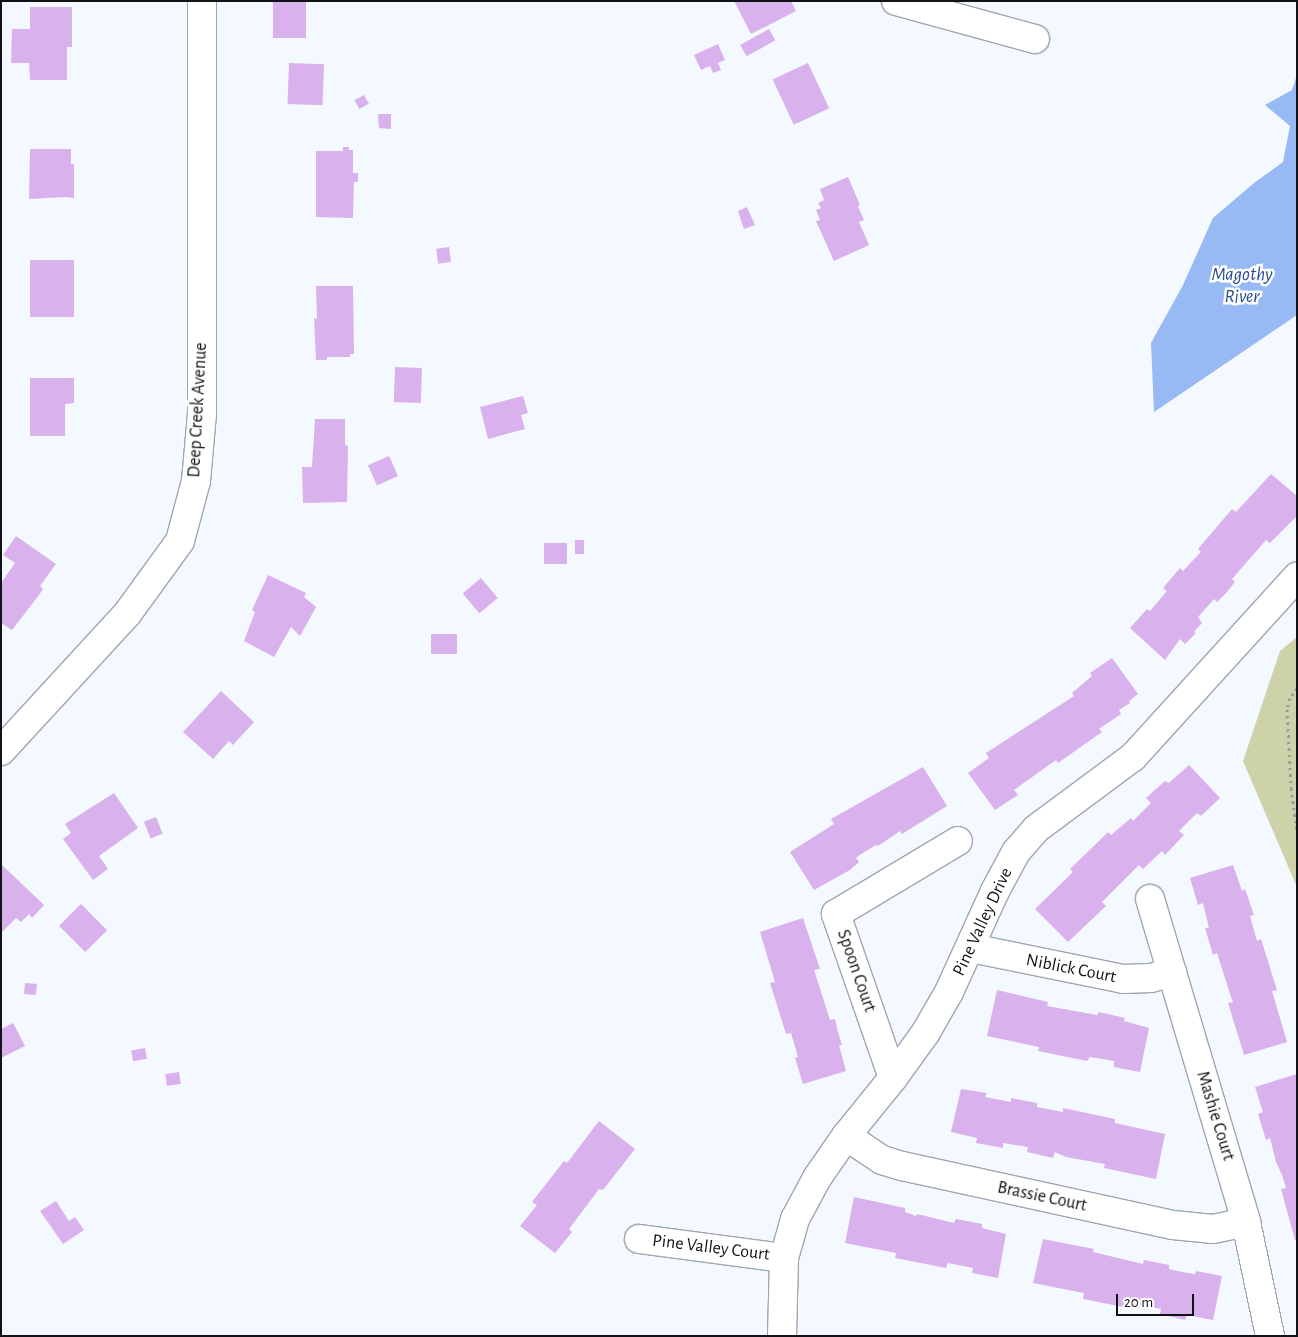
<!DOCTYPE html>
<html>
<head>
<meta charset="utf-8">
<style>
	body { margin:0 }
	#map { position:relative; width:1298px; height:1337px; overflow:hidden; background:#f4f8ff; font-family:"Alegreya Sans",sans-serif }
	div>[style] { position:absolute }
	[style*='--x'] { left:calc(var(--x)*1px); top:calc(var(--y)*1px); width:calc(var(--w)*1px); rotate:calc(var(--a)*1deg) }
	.green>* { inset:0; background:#ced2a8 }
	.water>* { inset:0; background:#97b9f4 }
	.building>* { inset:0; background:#d9b1ed; transform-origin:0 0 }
	.path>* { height:3px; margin-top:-1.5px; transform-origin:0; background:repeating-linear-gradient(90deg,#989ba1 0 2.5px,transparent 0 6.5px) }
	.roads { filter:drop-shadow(1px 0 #a0a6b0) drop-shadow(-1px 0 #a0a6b0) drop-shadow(0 1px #a0a6b0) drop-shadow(0 -1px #a0a6b0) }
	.minor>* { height:28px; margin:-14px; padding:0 14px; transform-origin:14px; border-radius:14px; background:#fff }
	span { translate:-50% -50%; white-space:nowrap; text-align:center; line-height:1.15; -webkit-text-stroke:5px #fff; paint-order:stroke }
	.street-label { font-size:18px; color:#101216 }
	.water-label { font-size:19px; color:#244a8f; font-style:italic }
	.frame { position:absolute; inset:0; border:2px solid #101216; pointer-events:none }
	.scale { position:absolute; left:1116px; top:1294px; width:78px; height:22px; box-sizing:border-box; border:2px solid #101216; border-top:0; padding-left:6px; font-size:15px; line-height:18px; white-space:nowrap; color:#101216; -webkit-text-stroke:4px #fff; paint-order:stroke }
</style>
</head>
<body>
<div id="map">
	<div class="green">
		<div style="clip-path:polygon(1297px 637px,1297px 887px,1243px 761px,1280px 651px)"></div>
	</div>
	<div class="water">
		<div style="clip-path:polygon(1297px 75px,1297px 315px,1154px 412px,1151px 343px,1183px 285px,1213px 218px,1254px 183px,1283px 162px,1290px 126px,1265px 105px,1292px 90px)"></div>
	</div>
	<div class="building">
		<div style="left:273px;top:1px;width:33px;height:37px"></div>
		<div style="clip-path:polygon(734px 1px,791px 1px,796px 11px,751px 34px)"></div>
		<div style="clip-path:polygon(30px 7px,72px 7px,72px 47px,67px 47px,67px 80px,30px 80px,29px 63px,11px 63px,12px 29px,30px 29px)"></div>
		<div style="left:769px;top:29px;width:13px;height:33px;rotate:61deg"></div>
		<div style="clip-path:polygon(718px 44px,725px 60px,718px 63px,721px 70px,713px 73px,710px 66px,701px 70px,694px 55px)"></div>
		<div style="left:289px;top:63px;width:35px;height:41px;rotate:2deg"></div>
		<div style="left:808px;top:63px;width:50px;height:39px;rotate:65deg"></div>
		<div style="left:364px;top:95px;width:10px;height:11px;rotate:61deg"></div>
		<div style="clip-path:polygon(378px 114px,391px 114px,391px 129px,379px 128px)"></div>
		<div style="clip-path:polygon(343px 147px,349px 147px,349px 150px,353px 150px,353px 173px,358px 173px,358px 182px,354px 182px,353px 218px,316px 217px,316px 151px,343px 151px)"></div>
		<div style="clip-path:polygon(30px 149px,71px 149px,71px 164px,74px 164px,74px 198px,67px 197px,29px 199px)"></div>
		<div style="clip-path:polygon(848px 177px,860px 205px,858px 206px,864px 220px,859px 222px,869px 245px,834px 261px,816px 221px,820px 220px,816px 210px,821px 208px,818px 203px,824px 200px,820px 189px)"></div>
		<div style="clip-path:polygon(747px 207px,755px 225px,744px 229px,738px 211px)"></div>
		<div style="left:449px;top:247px;width:15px;height:13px;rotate:82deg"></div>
		<div style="left:30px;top:260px;width:44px;height:57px"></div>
		<div style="clip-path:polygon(316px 286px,353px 286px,354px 354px,350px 354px,350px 357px,327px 357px,327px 360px,316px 360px,314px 318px,317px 319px)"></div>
		<div style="left:395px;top:367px;width:27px;height:35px;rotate:2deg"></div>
		<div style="clip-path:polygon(30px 378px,74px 378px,74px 403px,65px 404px,65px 436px,30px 436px)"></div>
		<div style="clip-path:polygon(523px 396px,528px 413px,521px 415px,525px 429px,488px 439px,480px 407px)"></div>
		<div style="clip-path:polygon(315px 419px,345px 419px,345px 445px,348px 446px,347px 502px,303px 503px,302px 467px,312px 467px)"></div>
		<div style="left:389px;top:456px;width:22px;height:23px;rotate:66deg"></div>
		<div style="clip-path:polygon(1271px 474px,1297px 496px,1297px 516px,1270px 543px,1266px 540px,1232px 579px,1235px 582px,1226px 593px,1217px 602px,1214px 599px,1198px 617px,1202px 623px,1194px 632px,1196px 633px,1185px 644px,1180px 639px,1165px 660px,1130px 628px,1147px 609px,1150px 611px,1167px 591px,1163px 588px,1180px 568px,1183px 571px,1199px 554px,1201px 552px,1198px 549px,1232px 509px,1236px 512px)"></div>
		<div style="clip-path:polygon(16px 536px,56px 564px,40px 586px,43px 589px,39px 595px,12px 630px,1px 623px,1px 583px,15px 563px,3px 555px)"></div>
		<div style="left:575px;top:540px;width:9px;height:14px"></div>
		<div style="left:544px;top:543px;width:23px;height:21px"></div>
		<div style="clip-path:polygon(268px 575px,306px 593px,304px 597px,316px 607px,300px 636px,291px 627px,274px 657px,244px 641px,255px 612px,252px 610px)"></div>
		<div style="left:481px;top:578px;width:26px;height:24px;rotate:50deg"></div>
		<div style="left:431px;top:634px;width:26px;height:20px"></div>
		<div style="clip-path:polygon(1112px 658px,1138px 694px,1129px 701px,1130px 703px,1119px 710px,1121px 714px,1099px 729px,1102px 732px,1058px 763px,1056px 760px,1014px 790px,1018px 795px,995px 810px,968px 773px,989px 758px,986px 753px,1074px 696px,1072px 693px,1092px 676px,1090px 673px)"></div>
		<div style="clip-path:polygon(221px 691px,254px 722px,233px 745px,229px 741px,213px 759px,183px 732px)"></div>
		<div style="clip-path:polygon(1189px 765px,1220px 798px,1201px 816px,1197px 813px,1179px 831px,1184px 835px,1165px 855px,1162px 851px,1143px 869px,1139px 865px,1102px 902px,1106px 906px,1068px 942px,1035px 909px,1073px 872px,1070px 869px,1100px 840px,1108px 832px,1111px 835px,1131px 818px,1133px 821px,1151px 803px,1146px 798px,1165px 781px,1169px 783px)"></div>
		<div style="clip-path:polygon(923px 767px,947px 806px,902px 834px,900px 831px,878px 846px,876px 845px,861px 854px,856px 858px,859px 862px,850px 870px,814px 890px,790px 852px,834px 824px,831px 819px)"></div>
		<div style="clip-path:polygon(114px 793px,138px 828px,99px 856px,108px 869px,93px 880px,63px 839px,71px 833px,65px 824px)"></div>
		<div style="left:156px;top:817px;width:18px;height:13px;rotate:68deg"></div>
		<div style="clip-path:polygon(1px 864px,44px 905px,32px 918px,29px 914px,21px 922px,16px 918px,1px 933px)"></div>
		<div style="clip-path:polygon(1233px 865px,1242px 891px,1245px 889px,1254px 915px,1250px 916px,1257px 941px,1261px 939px,1277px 990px,1272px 991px,1287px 1042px,1244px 1055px,1228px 1003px,1233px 1002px,1231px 997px,1217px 953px,1213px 955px,1205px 928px,1209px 928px,1203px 903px,1198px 905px,1190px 878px)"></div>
		<div style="left:81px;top:904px;width:37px;height:31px;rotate:45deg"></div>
		<div style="clip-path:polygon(803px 918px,820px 969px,814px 970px,830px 1020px,835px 1019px,838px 1032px,842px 1045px,839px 1045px,846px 1071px,803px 1084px,795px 1058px,798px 1057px,791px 1033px,786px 1034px,770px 983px,775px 982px,760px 932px)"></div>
		<div style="left:25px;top:983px;width:12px;height:11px;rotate:5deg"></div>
		<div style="clip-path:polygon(997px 990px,1048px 1002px,1047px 1006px,1097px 1015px,1099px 1012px,1125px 1018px,1124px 1021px,1149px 1028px,1140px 1072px,1114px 1067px,1114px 1061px,1090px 1057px,1087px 1061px,1038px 1051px,1039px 1047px,987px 1036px)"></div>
		<div style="clip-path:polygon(13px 1023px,25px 1046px,1px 1058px,1px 1029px)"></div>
		<div style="left:145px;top:1048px;width:11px;height:14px;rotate:80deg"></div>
		<div style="left:179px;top:1072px;width:12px;height:14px;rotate:81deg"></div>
		<div style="clip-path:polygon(1297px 1074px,1297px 1240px,1295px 1240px,1281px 1189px,1286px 1188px,1282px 1175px,1276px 1162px,1270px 1138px,1266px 1140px,1258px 1114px,1263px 1112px,1255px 1087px)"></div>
		<div style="clip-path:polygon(961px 1089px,987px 1093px,985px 1097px,1011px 1102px,1011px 1098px,1037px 1103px,1037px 1107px,1063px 1112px,1063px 1108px,1115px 1119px,1115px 1123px,1165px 1134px,1156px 1179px,1104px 1168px,1105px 1164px,1066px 1157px,1055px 1152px,1053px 1158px,1027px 1152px,1028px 1147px,1003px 1143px,1003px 1148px,976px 1143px,977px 1138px,951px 1132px)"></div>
		<div style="clip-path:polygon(599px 1121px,635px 1149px,603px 1190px,599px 1189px,569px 1229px,572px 1232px,555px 1253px,520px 1226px,537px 1205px,532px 1202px,564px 1161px,567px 1163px)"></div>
		<div style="clip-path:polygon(854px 1197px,905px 1208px,905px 1212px,916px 1216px,917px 1214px,954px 1223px,956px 1219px,982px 1224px,982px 1228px,1006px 1234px,998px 1278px,972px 1273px,973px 1268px,948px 1263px,946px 1268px,895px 1258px,896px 1253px,845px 1243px)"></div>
		<div style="clip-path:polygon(56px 1201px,69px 1221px,75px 1217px,84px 1230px,63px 1244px,40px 1211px)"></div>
		<div style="clip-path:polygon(1043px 1239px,1094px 1249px,1093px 1252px,1143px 1264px,1144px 1260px,1169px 1265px,1169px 1269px,1182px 1272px,1195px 1274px,1196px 1271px,1222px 1276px,1213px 1320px,1187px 1315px,1185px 1320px,1160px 1314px,1161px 1309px,1135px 1304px,1134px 1309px,1083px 1299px,1084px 1293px,1033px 1283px)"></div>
	</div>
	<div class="path">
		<div style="--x:1297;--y:688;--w:12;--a:125"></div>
		<div style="--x:1290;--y:698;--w:11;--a:105"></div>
		<div style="--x:1287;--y:709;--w:79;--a:87.1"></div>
		<div style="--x:1291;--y:788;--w:44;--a:82.2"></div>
	</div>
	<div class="roads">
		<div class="minor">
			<div style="--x:896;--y:1;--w:144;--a:15.3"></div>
			<div style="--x:1;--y:751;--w:186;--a:-47.4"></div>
			<div style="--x:127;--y:614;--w:90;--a:-54"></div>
			<div style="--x:180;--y:541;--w:62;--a:-75.1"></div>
			<div style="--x:196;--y:481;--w:67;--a:-84.9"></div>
			<div style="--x:202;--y:414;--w:413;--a:-90"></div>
			<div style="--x:1150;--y:899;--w:337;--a:73.4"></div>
			<div style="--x:1246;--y:1222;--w:116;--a:78.1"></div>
			<div style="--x:971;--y:948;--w:155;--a:11.5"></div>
			<div style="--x:1123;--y:979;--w:28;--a:-2"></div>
			<div style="--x:1151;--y:978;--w:22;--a:-16"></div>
			<div style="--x:893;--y:1078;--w:174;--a:-109.2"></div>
			<div style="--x:836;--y:914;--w:142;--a:-30.9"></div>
			<div style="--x:846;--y:1136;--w:43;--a:33.7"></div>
			<div style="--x:882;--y:1160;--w:21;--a:17"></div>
			<div style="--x:902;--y:1166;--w:277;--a:12.3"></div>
			<div style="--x:1173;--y:1225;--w:40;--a:5.7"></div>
			<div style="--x:1213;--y:1229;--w:34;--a:-12"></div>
			<div style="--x:639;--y:1239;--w:146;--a:7.5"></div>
			<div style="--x:782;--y:1336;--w:78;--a:-88.5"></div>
			<div style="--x:784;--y:1258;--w:41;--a:-74.2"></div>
			<div style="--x:795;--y:1219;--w:47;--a:-61.8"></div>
			<div style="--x:817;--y:1178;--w:51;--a:-55.4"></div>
			<div style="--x:846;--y:1136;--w:75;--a:-51"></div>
			<div style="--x:893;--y:1078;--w:57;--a:-54.3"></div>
			<div style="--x:926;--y:1032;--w:46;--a:-60.1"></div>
			<div style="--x:949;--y:992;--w:111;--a:-65.5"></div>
			<div style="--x:995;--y:891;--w:44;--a:-61.7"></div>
			<div style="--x:1016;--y:852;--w:30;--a:-49"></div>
			<div style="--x:1036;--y:829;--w:121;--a:-36.6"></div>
			<div style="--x:1133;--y:757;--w:244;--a:-47.7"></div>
		</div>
	</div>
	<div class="street-label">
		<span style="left:198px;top:410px;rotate:-87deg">Deep Creek Avenue</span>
		<span style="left:983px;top:922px;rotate:-65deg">Pine Valley Drive</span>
		<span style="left:1071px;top:969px;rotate:11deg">Niblick Court</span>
		<span style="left:856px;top:971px;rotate:71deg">Spoon Court</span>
		<span style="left:1215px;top:1116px;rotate:73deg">Mashie Court</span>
		<span style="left:1042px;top:1197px;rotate:12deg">Brassie Court</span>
		<span style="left:711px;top:1248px;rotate:7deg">Pine Valley Court</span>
	</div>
	<div class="water-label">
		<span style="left:1242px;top:286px">Magothy<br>River</span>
	</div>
	<div class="frame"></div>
	<div class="scale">20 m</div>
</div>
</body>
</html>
